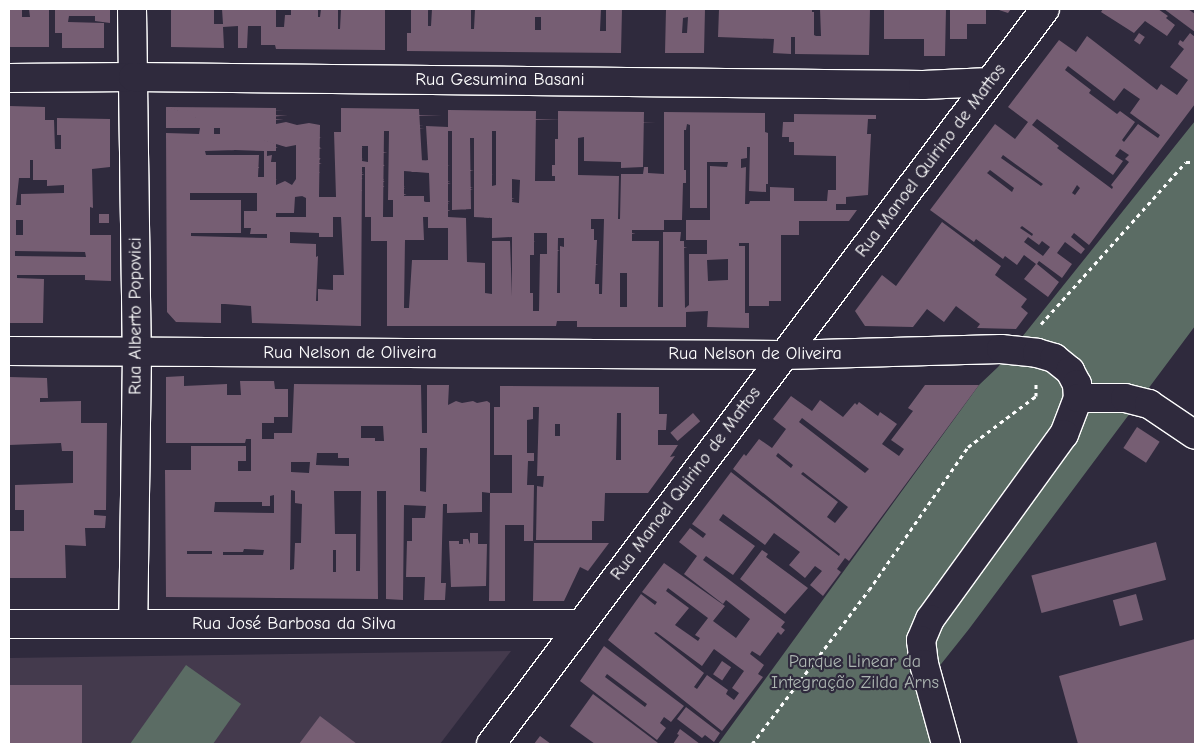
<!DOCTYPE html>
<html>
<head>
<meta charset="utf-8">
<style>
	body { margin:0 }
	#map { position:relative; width:1204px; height:753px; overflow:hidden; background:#2f2a3d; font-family:"Comic Neue",sans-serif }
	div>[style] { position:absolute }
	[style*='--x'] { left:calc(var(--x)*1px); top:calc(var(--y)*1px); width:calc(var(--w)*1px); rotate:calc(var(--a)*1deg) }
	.built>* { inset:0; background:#443a4d }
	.green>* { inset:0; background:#5b6c64 }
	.building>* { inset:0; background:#765e73; transform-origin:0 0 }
	.path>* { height:3px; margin-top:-1.5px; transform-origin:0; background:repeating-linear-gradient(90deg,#fff 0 4px,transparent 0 8px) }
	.roads { filter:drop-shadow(1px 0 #fff) drop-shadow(-1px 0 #fff) drop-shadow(0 1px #fff) drop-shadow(0 -1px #fff) }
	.minor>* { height:28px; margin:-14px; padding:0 14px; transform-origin:14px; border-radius:14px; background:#2f2a3d }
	span { translate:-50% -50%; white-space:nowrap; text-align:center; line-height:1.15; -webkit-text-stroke:4.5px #2f2a3d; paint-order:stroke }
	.street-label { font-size:18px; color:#fff }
	.park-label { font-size:18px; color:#adb6b2 }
	.frame { position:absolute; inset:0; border:10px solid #fff; pointer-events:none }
</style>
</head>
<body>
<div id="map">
	<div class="built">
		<div style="clip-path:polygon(511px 651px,440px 744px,9px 744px,9px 658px)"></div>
	</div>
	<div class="green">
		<div style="clip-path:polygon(1195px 121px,1195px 326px,969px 629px,922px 688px,932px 744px,718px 744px,979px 385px,998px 367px)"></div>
		<div style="clip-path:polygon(186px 665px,241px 704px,213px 744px,130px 744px)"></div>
	</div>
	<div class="building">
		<div style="clip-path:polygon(9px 9px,22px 9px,22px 17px,30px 17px,29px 9px,49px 9px,49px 47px,9px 47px)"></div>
		<div style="clip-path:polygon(55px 9px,110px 9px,110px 23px,95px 21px,95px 16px,69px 16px,68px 22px,104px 23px,104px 48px,62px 48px,62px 33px,55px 33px)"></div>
		<div style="clip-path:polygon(171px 9px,214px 9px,214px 24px,223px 24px,222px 9px,276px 9px,276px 27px,284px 27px,285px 15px,291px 15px,291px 9px,318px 9px,318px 17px,320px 17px,321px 9px,338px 9px,338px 29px,340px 29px,341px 9px,385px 9px,385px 50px,276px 49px,275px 45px,261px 45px,261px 26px,248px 26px,247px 48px,238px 48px,238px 26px,223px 27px,224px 48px,171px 47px)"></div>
		<div style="clip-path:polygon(evenodd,411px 9px,428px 9px,428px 26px,431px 26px,432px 9px,471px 9px,471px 29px,474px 29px,475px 9px,601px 9px,600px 31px,606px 31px,606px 9px,622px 9px,621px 53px,407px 51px,407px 33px,411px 33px,411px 9px,535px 17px,541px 17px,541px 30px,535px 30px,535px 17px)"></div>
		<div style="clip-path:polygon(evenodd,666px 9px,705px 9px,704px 53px,665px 53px,666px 9px,688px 17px,687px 33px,682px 33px,683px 18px,688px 17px)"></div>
		<div style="clip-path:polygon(719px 9px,812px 9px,812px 12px,814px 12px,814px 35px,816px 36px,821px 36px,820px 9px,870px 9px,869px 55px,795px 54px,795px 37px,791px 37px,791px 54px,773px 53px,774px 39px,718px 37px)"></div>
		<div style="clip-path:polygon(884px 9px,946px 9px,945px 56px,924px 56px,924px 39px,884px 39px)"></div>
		<div style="clip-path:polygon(950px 9px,986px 9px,986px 24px,967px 24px,967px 39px,950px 39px)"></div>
		<div style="clip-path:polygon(996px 9px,1011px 9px,1008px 13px)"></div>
		<div style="clip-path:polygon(1103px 9px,1158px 9px,1168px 16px,1166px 18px,1175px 25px,1167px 36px,1145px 21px,1134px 33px,1101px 12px)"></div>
		<div style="clip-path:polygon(1164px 9px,1188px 9px,1195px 14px,1195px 32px)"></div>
		<div style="left:1139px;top:33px;width:7px;height:9px;rotate:34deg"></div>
		<div style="clip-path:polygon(evenodd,1190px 33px,1195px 37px,1195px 104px,1089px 245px,1074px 233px,1071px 237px,1085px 249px,1081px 254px,1065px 242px,1057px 253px,1072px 264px,1062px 278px,1039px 261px,1037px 264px,1059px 282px,1048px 297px,1024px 279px,1036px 264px,1024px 255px,1017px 265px,1005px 256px,1003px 259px,976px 239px,974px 242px,930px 210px,995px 124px,1015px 139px,1028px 122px,1008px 107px,1059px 40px,1076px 52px,1087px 36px,1157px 90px,1161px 84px,1177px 95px,1188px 80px,1170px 67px,1184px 49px,1178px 44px,1180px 40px,1183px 42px,1190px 33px,1068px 66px,1114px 101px,1124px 88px,1140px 99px,1130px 113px,1160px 135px,1158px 138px,1138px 124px,1124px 142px,1122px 140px,1135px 122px,1120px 111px,1117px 114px,1089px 93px,1091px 90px,1065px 70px,1068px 66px,1190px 33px,1037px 119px,1113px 175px,1123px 161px,1115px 156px,1120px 149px,1129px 155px,1125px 159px,1129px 162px,1111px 185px,1113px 187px,1112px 189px,1057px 148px,1059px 146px,1032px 125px,1037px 119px,1190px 33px,1003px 155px,1043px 184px,1041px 186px,1001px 158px,1003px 155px,1190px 33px,990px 170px,1014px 188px,1012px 192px,987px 173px,990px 170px,1190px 33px,1077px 185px,1080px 188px,1075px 195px,1072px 193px,1077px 185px,1190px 33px,1022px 226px,1033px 234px,1032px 236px,1020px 228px,1022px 226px,1190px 33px,1028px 237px,1039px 245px,1042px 241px,1050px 247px,1043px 256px,1024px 242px,1028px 237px)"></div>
		<div style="clip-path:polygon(evenodd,9px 106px,45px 107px,45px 120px,54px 120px,55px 149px,61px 149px,61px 135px,57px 135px,57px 118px,110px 119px,110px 167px,92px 169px,93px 208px,90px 207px,90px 235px,111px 235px,111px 281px,85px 280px,85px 275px,17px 275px,17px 278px,44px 279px,43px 323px,9px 323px,9px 106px,30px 160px,33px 160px,33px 180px,47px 180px,47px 186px,64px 185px,64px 193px,21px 194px,21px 205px,16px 205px,19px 178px,30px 178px,30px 160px,9px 106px,16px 220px,23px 220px,23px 235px,16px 235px,16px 220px,9px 106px,15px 251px,85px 252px,86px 257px,15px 256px,15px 251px)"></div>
		<div style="clip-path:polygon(evenodd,166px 107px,276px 108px,276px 124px,286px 122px,297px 125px,309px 123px,320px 125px,319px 197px,336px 197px,334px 132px,341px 132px,341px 108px,419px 109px,422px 161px,428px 160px,426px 126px,448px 127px,448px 110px,536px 111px,535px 181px,555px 181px,555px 176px,552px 176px,552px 165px,555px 165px,555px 139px,558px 139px,558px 111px,644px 112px,643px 167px,621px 168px,621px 162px,584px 161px,584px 137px,578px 138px,578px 175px,619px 176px,618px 219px,620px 219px,621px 174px,643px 174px,644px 167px,648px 167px,648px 173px,664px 174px,664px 112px,765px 113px,765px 132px,768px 133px,768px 184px,766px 184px,766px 192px,749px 191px,750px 147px,747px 147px,747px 158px,741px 159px,741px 168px,746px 167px,745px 204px,749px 204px,750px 201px,770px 201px,770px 187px,794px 188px,794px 201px,827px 201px,828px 190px,836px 190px,836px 156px,794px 155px,794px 142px,789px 142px,789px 137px,782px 137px,783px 122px,794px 122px,794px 114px,876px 115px,876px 119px,868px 119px,867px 134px,871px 134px,868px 195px,846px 197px,846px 204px,836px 204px,836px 210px,857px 210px,849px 221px,799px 221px,799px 235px,781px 235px,781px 301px,769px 301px,769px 306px,749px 306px,749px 243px,739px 243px,739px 246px,745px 246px,745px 313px,749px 313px,749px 328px,707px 327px,708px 311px,686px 312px,686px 327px,577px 327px,577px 321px,557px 321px,556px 326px,387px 326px,387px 241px,371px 241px,371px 217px,365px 217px,365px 167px,362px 167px,361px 326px,252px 323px,251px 306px,225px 304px,221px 304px,221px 323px,176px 322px,167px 312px,166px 133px,199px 134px,200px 128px,166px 128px,166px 107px,687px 124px,690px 125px,690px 208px,707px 208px,707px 162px,728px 162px,727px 167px,710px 166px,710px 220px,686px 220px,686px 240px,707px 240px,707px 254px,689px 254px,689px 305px,685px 308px,684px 241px,680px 241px,681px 232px,663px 232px,663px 307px,658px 307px,659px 241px,632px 241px,632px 230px,664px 230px,664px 220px,682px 220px,683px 183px,686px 183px,686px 170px,684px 170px,684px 130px,686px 130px,687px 124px,166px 107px,214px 128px,220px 128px,220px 134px,214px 134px,214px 128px,166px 107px,384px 131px,389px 131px,388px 200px,393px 200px,393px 217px,383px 217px,384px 131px,166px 107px,448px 131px,452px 131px,452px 210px,471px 209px,470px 138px,474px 138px,474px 217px,492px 218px,492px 238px,512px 237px,512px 296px,510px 241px,492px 241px,492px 294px,485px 293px,485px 263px,467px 262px,466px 218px,448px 217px,448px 131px,166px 107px,492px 131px,496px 131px,496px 185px,492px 186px,492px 131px,166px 107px,276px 144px,286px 147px,296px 145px,296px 179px,292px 185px,285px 181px,276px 185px,276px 162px,271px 162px,272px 155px,267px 156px,267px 151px,276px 151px,276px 144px,166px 107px,362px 146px,368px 146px,368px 162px,362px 161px,362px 146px,166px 107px,235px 150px,264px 151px,264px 177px,258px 177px,259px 155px,206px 155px,205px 151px,235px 150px,166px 107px,404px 171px,429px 173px,430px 202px,424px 202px,424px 196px,404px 196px,404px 171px,166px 107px,512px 179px,520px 180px,519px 203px,512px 202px,512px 179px,166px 107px,190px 193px,257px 193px,257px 211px,244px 211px,244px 228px,251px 228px,250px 234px,267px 234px,267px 238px,191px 236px,191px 233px,241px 233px,241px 200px,190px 200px,190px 193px,166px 107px,302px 196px,306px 198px,306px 217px,276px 217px,276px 213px,294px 213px,295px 197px,302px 196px,166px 107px,333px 217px,341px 217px,344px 275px,333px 275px,333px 290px,318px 289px,318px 301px,316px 301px,318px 256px,316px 257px,316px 244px,290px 243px,290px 232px,319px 233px,319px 237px,333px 237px,333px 217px,166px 107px,423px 217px,428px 217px,428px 228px,448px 228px,448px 260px,412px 260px,409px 308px,404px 308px,405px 240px,424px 240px,423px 217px,166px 107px,591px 219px,604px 219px,602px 294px,599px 294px,599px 284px,595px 284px,597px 240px,594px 240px,594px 229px,591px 229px,591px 219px,166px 107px,534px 233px,547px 233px,547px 254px,540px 254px,539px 311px,533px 311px,533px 293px,530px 293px,530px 255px,534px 255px,534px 233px,166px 107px,558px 238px,564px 238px,564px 247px,560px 246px,560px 293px,557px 293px,558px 238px,166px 107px,728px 259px,728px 280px,708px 281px,707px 260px,728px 259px,166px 107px,620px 273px,627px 273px,627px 307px,620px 307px,620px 273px)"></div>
		<div style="left:99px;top:214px;width:10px;height:9px"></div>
		<div style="clip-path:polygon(942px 222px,1001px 266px,995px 275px,1027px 299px,1021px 307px,1028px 313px,1016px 329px,977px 328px,980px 324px,956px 306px,944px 322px,927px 309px,913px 327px,865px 326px,855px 311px,882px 275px,896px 286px)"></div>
		<div style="clip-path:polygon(evenodd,184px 376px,184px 386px,227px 384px,227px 395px,241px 395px,240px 381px,274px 381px,275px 389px,288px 389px,288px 417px,274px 417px,274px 423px,262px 423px,262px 439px,274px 439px,274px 433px,292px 433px,294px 384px,421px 385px,422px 433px,427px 433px,427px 385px,449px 385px,448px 405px,456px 401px,462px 403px,473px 401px,477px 403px,487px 401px,490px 403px,490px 493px,482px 492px,482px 512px,447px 513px,447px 504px,443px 504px,441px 583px,446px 583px,445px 600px,424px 600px,425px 577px,406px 577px,407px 541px,412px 541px,412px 518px,425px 518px,426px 506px,404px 505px,403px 600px,386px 599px,386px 491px,377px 491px,378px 599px,166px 597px,165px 470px,191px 470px,191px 446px,246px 446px,246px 461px,238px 461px,238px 471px,251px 471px,251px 439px,246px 439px,245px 443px,166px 443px,166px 377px,184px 376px,361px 426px,383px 426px,384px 441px,375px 441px,375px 438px,361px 438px,361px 426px,184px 376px,420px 448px,427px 448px,426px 492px,420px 491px,420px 448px,184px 376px,317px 453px,338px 453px,338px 458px,349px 458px,349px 466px,316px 465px,317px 453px,184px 376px,291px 462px,310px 462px,309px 473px,291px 472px,291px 462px,184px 376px,291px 490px,295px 491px,295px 503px,302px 504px,301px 543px,295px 543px,294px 569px,290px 570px,291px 490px,184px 376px,334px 491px,361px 491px,360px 571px,356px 571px,356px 534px,335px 534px,334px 491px,184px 376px,274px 495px,274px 513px,214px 512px,215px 502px,262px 502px,262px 506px,270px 506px,270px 496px,274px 495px,184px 376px,244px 549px,264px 550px,263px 555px,223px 555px,223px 552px,243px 552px,244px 549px,184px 376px,333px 550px,336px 550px,336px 572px,333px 572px,333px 550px,184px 376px,187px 551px,212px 551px,212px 554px,187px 554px,187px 551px)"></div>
		<div style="clip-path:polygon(9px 377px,47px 378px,48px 398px,40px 398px,40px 402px,81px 401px,81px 423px,107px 423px,106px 510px,94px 510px,94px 515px,106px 516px,105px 528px,85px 528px,86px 546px,65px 545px,66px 578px,9px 578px,9px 531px,24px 531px,24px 510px,15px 510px,15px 485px,73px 483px,73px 451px,62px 451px,61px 443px,9px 445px)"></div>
		<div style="clip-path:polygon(evenodd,925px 385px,979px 385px,849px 561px,845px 558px,837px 569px,841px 572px,823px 596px,810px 585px,822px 571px,815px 566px,805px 578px,789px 565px,800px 552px,774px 533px,765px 545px,723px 514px,719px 520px,755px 546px,733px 575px,706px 556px,703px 560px,785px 622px,781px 627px,785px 630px,781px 635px,778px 632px,760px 656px,752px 651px,750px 654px,764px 665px,758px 674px,763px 677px,722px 731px,608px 640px,641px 594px,655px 605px,657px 602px,642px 592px,664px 563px,725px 606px,713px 621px,736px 638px,750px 619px,726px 600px,723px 604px,684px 574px,697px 556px,679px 542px,690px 528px,703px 538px,706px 534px,692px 524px,731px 472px,839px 556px,840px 554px,733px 469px,744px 454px,746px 456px,759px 439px,772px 448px,786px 429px,773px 419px,791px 396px,812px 411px,820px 400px,843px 417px,855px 403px,857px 405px,859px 402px,878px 416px,880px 412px,897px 424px,882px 444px,899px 456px,904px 449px,891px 440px,913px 411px,908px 408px,925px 385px,802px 418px,869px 469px,865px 473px,799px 422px,802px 418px,925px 385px,778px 453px,793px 465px,791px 468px,776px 456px,778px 453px,925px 385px,803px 472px,848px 507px,835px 523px,827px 517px,838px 502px,801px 474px,803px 472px,925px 385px,668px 588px,708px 618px,695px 635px,700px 638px,698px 641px,675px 625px,689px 608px,666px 591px,668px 588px,925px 385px,656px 632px,702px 666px,714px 649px,744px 671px,732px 688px,739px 693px,734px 700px,726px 694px,728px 690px,707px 675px,697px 689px,694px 687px,704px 673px,654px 633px,656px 632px)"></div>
		<div style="clip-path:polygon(evenodd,500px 386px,659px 387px,659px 414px,667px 414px,666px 430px,658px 430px,658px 445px,678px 445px,670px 457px,675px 456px,648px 493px,605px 493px,604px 521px,592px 521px,592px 540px,536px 540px,537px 486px,543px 487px,544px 476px,537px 476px,539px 407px,533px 407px,533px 419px,527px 420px,527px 453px,534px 453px,534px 461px,528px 461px,527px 485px,534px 485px,533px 541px,524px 541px,524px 525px,505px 525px,505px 601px,489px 601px,490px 493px,512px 493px,512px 455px,494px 455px,494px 407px,500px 407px,500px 386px,617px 413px,621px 413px,621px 460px,616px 460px,617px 413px,500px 386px,555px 424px,560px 424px,560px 436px,555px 436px,555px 424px)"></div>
		<div style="left:693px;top:413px;width:11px;height:30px;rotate:49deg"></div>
		<div style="left:1137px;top:427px;width:27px;height:25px;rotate:33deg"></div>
		<div style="clip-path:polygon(470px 533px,478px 533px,478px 544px,487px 544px,486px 586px,451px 587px,449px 541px,459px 541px,459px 544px,463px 544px,463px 539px,468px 539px,470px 544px)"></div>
		<div style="left:1156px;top:542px;width:39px;height:129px;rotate:75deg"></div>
		<div style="clip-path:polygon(534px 543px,609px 543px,588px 571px,580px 567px,564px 601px,533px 601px)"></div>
		<div style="clip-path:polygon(762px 550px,768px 554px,766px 557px,808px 588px,785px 614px,740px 579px)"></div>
		<div style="left:1136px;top:594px;width:27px;height:24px;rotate:75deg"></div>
		<div style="clip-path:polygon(1195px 639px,1195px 744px,1078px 744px,1059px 676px)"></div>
		<div style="clip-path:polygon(evenodd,604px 646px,684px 706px,671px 722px,664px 717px,660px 723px,666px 728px,657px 740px,580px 681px,604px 646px,607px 674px,647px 704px,645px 707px,605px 677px,607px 674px)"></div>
		<div style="left:722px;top:661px;width:11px;height:16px;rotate:34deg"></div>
		<div style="left:9px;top:685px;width:73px;height:59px"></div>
		<div style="clip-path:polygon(593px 694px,658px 743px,595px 744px,570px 726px)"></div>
		<div style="clip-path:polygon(686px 707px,720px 733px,714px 742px,705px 735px,702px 738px,677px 719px)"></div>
		<div style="clip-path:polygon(320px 716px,357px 744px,299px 744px)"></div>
		<div style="clip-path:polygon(680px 729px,700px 744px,673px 744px,679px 735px,677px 734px)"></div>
		<div style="clip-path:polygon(540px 736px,551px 744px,534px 744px)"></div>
	</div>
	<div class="path">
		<div style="--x:1041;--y:324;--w:217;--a:-48.2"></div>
		<div style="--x:1186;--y:162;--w:9;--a:0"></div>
		<div style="--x:752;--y:744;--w:193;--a:-52.8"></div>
		<div style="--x:869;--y:590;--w:174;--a:-55.3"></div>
		<div style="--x:968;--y:447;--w:85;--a:-36.9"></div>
		<div style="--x:1036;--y:396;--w:15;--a:-90"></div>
	</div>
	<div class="roads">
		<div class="minor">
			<div style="--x:132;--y:9;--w:343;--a:89.2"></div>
			<div style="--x:137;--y:352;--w:272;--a:90.8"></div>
			<div style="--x:9;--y:78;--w:124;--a:-0.5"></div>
			<div style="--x:133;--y:77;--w:790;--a:0.58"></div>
			<div style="--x:923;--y:85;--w:67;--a:-2.6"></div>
			<div style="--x:9;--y:351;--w:774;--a:0.3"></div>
			<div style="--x:783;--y:355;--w:218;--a:-1.6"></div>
			<div style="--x:1001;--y:349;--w:36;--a:6"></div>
			<div style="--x:1037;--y:353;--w:18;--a:16"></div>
			<div style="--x:1054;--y:358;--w:21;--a:39"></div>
			<div style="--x:1070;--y:371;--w:15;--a:62"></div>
			<div style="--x:1077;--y:384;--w:14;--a:86"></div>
			<div style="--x:1078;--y:398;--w:39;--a:111"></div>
			<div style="--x:1064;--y:434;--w:228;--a:125.9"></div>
			<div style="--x:930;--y:619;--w:23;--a:113"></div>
			<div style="--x:921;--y:640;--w:24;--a:83"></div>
			<div style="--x:924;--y:664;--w:83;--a:74.6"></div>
			<div style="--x:1078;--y:398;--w:47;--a:0"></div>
			<div style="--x:1125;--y:398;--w:25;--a:14"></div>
			<div style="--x:1149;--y:404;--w:55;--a:34"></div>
			<div style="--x:9;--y:624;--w:570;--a:0"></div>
			<div style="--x:491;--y:744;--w:920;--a:-52.99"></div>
		</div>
	</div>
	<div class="street-label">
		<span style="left:500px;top:80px">Rua Gesumina Basani</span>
		<span style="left:931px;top:161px;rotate:-53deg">Rua Manoel Quirino de Mattos</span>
		<span style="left:136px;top:316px;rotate:-90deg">Rua Alberto Popovici</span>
		<span style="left:350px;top:353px">Rua Nelson de Oliveira</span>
		<span style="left:755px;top:354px">Rua Nelson de Oliveira</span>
		<span style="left:686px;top:484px;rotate:-53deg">Rua Manoel Quirino de Mattos</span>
		<span style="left:294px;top:624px">Rua José Barbosa da Silva</span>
	</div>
	<div class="park-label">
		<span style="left:855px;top:673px">Parque Linear da<br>Integração Zilda Arns</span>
	</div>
	<div class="frame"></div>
</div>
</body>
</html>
